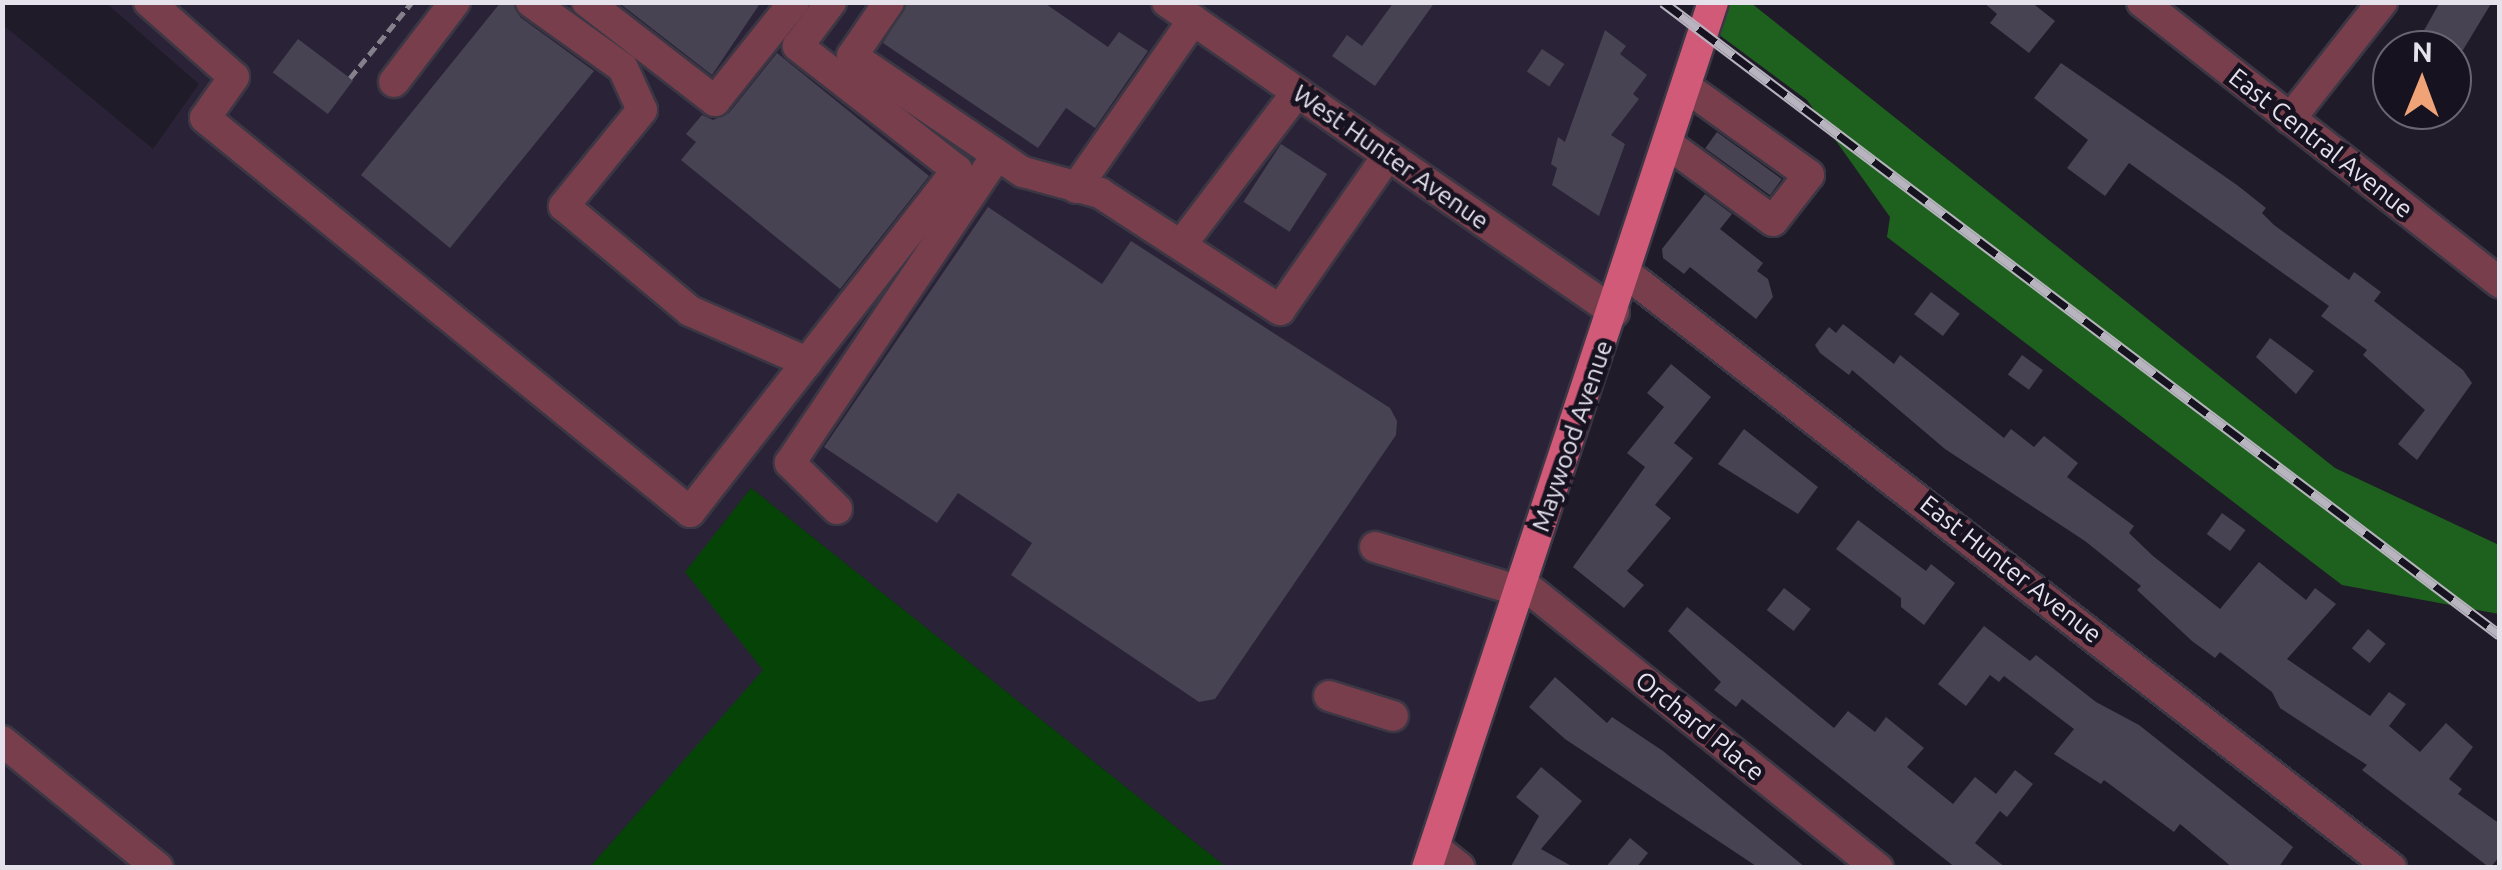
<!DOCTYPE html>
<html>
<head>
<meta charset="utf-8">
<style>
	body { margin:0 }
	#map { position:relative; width:2502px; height:870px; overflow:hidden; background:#201b29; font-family:Ubuntu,sans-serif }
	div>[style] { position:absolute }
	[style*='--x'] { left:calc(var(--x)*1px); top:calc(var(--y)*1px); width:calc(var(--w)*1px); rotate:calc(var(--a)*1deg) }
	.built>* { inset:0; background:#2a2337 }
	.green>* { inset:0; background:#054307 }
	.forest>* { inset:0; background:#1e611e }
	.building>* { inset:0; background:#484353; transform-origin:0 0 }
	.path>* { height:5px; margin-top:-2.5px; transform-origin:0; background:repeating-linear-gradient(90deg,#84808c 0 10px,transparent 0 15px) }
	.roads { filter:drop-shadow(2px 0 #3c3744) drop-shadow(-2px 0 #3c3744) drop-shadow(0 2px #3c3744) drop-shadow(0 -2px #3c3744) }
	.minor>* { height:30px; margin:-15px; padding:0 15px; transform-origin:15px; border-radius:15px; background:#783e4c }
	.major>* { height:30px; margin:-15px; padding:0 15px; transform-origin:15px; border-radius:15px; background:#d15a79 }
	.rail>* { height:11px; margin-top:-5.5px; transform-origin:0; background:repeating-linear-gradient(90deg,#171220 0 22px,#b8b4bf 0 44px); box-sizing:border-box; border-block:2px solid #b8b4bf }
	span { translate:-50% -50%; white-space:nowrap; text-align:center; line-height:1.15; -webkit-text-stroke:9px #171220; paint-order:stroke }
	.street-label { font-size:25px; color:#e5e2ec }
	.frame { position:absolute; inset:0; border:5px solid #e5e2ec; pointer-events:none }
	.north { position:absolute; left:2372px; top:30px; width:100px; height:100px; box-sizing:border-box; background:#171220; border:2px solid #696572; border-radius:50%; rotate:1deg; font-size:28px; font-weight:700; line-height:40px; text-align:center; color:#e5e2ec }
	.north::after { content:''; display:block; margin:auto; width:35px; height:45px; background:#efa377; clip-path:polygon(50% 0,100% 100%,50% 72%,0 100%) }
</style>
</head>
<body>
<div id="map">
	<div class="built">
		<div style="clip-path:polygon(1660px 2px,1691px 25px,1427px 867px,1226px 867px,751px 488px,686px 572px,764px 670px,590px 867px,3px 868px,2px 24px,153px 149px,199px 84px,106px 3px)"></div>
	</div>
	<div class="green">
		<div style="clip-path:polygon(751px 488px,1226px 867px,590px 867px,763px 670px,685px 572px)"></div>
	</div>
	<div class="forest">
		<div style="clip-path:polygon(1713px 3px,1751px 3px,2335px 468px,2499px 545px,2499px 614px,2342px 585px,1887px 237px,1890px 217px,1807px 100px,1706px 25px)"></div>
	</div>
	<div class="building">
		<div style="clip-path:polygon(501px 2px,513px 2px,520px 17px,594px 71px,450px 248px,361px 175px)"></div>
		<div style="clip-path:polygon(618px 2px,761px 2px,712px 75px)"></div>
		<div style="clip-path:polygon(908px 2px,1043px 2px,1108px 47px,1119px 32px,1148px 51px,1095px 128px,1066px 108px,1038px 148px,883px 43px)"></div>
		<div style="clip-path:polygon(1394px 2px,1435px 2px,1375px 86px,1332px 56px,1347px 35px,1362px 46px)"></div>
		<div style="clip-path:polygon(1983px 2px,2031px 2px,2055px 21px,2029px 53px,1990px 23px,1997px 14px)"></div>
		<div style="clip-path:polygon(2440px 2px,2492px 2px,2463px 50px,2413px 50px)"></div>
		<div style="clip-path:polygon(1605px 30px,1626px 46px,1620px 54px,1647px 75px,1633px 94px,1639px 99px,1611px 135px,1625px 144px,1599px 216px,1552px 185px,1557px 168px,1551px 164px,1558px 137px,1565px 142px)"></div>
		<div style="left:298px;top:39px;width:69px;height:42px;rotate:37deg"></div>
		<div style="left:1542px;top:49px;width:27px;height:27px;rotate:34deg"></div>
		<div style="clip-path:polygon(777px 53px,929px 176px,840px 289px,681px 160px,696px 142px,686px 134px,702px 115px,713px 120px,729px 113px)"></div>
		<div style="clip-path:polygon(2061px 63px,2237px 185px,2266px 208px,2262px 213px,2274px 225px,2349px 280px,2354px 272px,2381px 292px,2374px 301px,2463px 370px,2472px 383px,2417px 460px,2398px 444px,2425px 410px,2363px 355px,2367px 350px,2321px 316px,2329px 306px,2129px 163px,2105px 196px,2067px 168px,2088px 140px,2034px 98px)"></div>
		<div style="left:1717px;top:132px;width:80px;height:20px;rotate:36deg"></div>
		<div style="left:1281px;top:144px;width:55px;height:69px;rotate:33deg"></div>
		<div style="clip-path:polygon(1705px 194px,1732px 214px,1720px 229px,1763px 263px,1757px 271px,1768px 279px,1773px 297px,1756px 319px,1690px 267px,1684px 274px,1663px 258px,1662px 249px)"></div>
		<div style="clip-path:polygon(988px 207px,1102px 284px,1131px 241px,1390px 408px,1397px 421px,1396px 435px,1215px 699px,1199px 702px,1011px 575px,1032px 543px,958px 493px,937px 523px,824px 447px)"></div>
		<div style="left:1931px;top:292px;width:36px;height:28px;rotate:37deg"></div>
		<div style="clip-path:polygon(1843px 324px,1894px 364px,1900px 355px,2004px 438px,2011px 429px,2034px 447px,2044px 436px,2078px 463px,2067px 477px,2134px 526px,2129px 533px,2153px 556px,2220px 609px,2259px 562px,2306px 600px,2315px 588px,2336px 604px,2287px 659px,2370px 716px,2389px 692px,2406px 704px,2389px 726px,2420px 752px,2446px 723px,2473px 747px,2449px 779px,2462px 789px,2458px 794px,2500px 824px,2500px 856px,2490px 868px,2362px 770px,2367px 765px,2280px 708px,2272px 692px,2220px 652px,2215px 658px,2192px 641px,2137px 590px,2141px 586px,2085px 541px,1945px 449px,1852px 370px,1849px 375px,1820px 353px,1815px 345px,1829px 327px,1836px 333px)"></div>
		<div style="clip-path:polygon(2270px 338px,2314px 371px,2296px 394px,2256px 357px)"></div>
		<div style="left:2022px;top:355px;width:26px;height:24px;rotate:36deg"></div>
		<div style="clip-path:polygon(1671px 364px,1711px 397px,1674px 443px,1693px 458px,1655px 505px,1671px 518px,1627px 571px,1644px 585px,1624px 608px,1573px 567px,1645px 467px,1627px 453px,1664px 407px,1647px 393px)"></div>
		<div style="clip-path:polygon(1744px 429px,1818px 487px,1798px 514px,1718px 464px)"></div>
		<div style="left:2222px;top:513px;width:29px;height:26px;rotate:36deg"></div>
		<div style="clip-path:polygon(1858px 520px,1926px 571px,1931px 564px,1955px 583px,1924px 625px,1901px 607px,1901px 598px,1836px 549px)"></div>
		<div style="left:1784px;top:588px;width:34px;height:28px;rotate:38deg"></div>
		<div style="clip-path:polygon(1687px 607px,1834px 728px,1848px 711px,1875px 732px,1886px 717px,1924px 748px,1907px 767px,1953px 804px,1975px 777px,1996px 794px,2015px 770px,2033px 784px,2007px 817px,2000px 811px,1975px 843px,2006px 868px,1956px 868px,1742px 699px,1736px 707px,1714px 690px,1721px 682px,1668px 631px)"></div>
		<div style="clip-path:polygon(1984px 626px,2030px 661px,2036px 655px,2096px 702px,2139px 725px,2293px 847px,2278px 868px,2233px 868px,2180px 824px,2174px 832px,2104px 780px,2101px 784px,2054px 754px,2074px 729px,2004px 676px,1999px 682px,1990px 675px,1966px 706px,1938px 684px)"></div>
		<div style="left:2368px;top:629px;width:23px;height:25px;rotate:40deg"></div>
		<div style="clip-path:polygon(1555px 677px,1607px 723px,1612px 717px,1663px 751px,1806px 868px,1759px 868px,1565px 739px,1529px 707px)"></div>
		<div style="clip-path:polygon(1541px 767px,1582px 801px,1541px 849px,1575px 868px,1510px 868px,1539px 816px,1516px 797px)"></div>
		<div style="clip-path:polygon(1630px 838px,1648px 853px,1636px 868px,1605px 868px)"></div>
	</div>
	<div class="path">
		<div style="--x:350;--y:78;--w:98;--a:-50.8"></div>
	</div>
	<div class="roads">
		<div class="minor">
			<div style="--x:149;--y:2;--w:113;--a:41.4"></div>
			<div style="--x:234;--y:77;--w:50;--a:125.3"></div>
			<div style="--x:205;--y:118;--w:625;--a:39.09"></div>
			<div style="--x:690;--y:512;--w:434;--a:-52"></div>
			<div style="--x:957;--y:170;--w:202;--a:-142.1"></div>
			<div style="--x:798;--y:46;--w:55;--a:-53.1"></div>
			<div style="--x:531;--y:2;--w:113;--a:35.7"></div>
			<div style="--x:623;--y:68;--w:46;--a:65.7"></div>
			<div style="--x:642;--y:110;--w:124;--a:129.1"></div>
			<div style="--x:564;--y:206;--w:164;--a:39.8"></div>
			<div style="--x:690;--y:311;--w:128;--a:23.6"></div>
			<div style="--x:587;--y:2;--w:162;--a:37.7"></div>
			<div style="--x:715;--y:101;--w:127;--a:-51.4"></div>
			<div style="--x:889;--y:2;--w:65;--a:124.4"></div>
			<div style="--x:852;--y:56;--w:207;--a:34.2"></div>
			<div style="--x:1023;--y:172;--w:80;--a:15.3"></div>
			<div style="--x:1100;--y:193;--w:215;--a:33"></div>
			<div style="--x:1280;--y:310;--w:189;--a:-55.1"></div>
			<div style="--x:1167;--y:2;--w:544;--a:34.74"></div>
			<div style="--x:2142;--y:2;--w:455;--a:38.1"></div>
			<div style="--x:394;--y:82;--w:101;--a:-52.7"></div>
			<div style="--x:2290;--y:119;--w:149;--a:-51.8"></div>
			<div style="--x:1668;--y:144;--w:130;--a:36.3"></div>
			<div style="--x:1773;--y:221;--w:58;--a:-52"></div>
			<div style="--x:1809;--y:175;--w:151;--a:-144.4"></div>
			<div style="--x:1076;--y:188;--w:205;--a:-55.1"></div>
			<div style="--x:1181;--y:245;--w:192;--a:-52.8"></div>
			<div style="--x:1627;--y:274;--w:968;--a:37.86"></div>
			<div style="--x:837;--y:509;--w:66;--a:-135.6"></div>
			<div style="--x:790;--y:463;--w:371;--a:-56.1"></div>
			<div style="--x:1375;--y:547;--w:152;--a:16.9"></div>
			<div style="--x:1523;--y:584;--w:455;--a:38.7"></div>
			<div style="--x:1329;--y:696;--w:67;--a:17.4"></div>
			<div style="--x:2;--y:741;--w:201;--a:39.1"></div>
			<div style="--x:1434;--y:847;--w:33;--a:39"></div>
		</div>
		<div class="major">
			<div style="--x:1427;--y:868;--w:912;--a:-71.72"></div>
		</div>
	</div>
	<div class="rail">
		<div style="--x:1663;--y:2;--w:1049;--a:37.1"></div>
	</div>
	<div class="street-label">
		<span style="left:2321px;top:143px;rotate:38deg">East Central Avenue</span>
		<span style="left:1391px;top:157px;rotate:35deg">West Hunter Avenue</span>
		<span style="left:1572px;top:436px;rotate:-71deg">Maywood Avenue</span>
		<span style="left:2011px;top:569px;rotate:38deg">East Hunter Avenue</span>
		<span style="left:1700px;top:726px;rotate:39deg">Orchard Place</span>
	</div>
	<div class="frame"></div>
	<div class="north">N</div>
</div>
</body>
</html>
